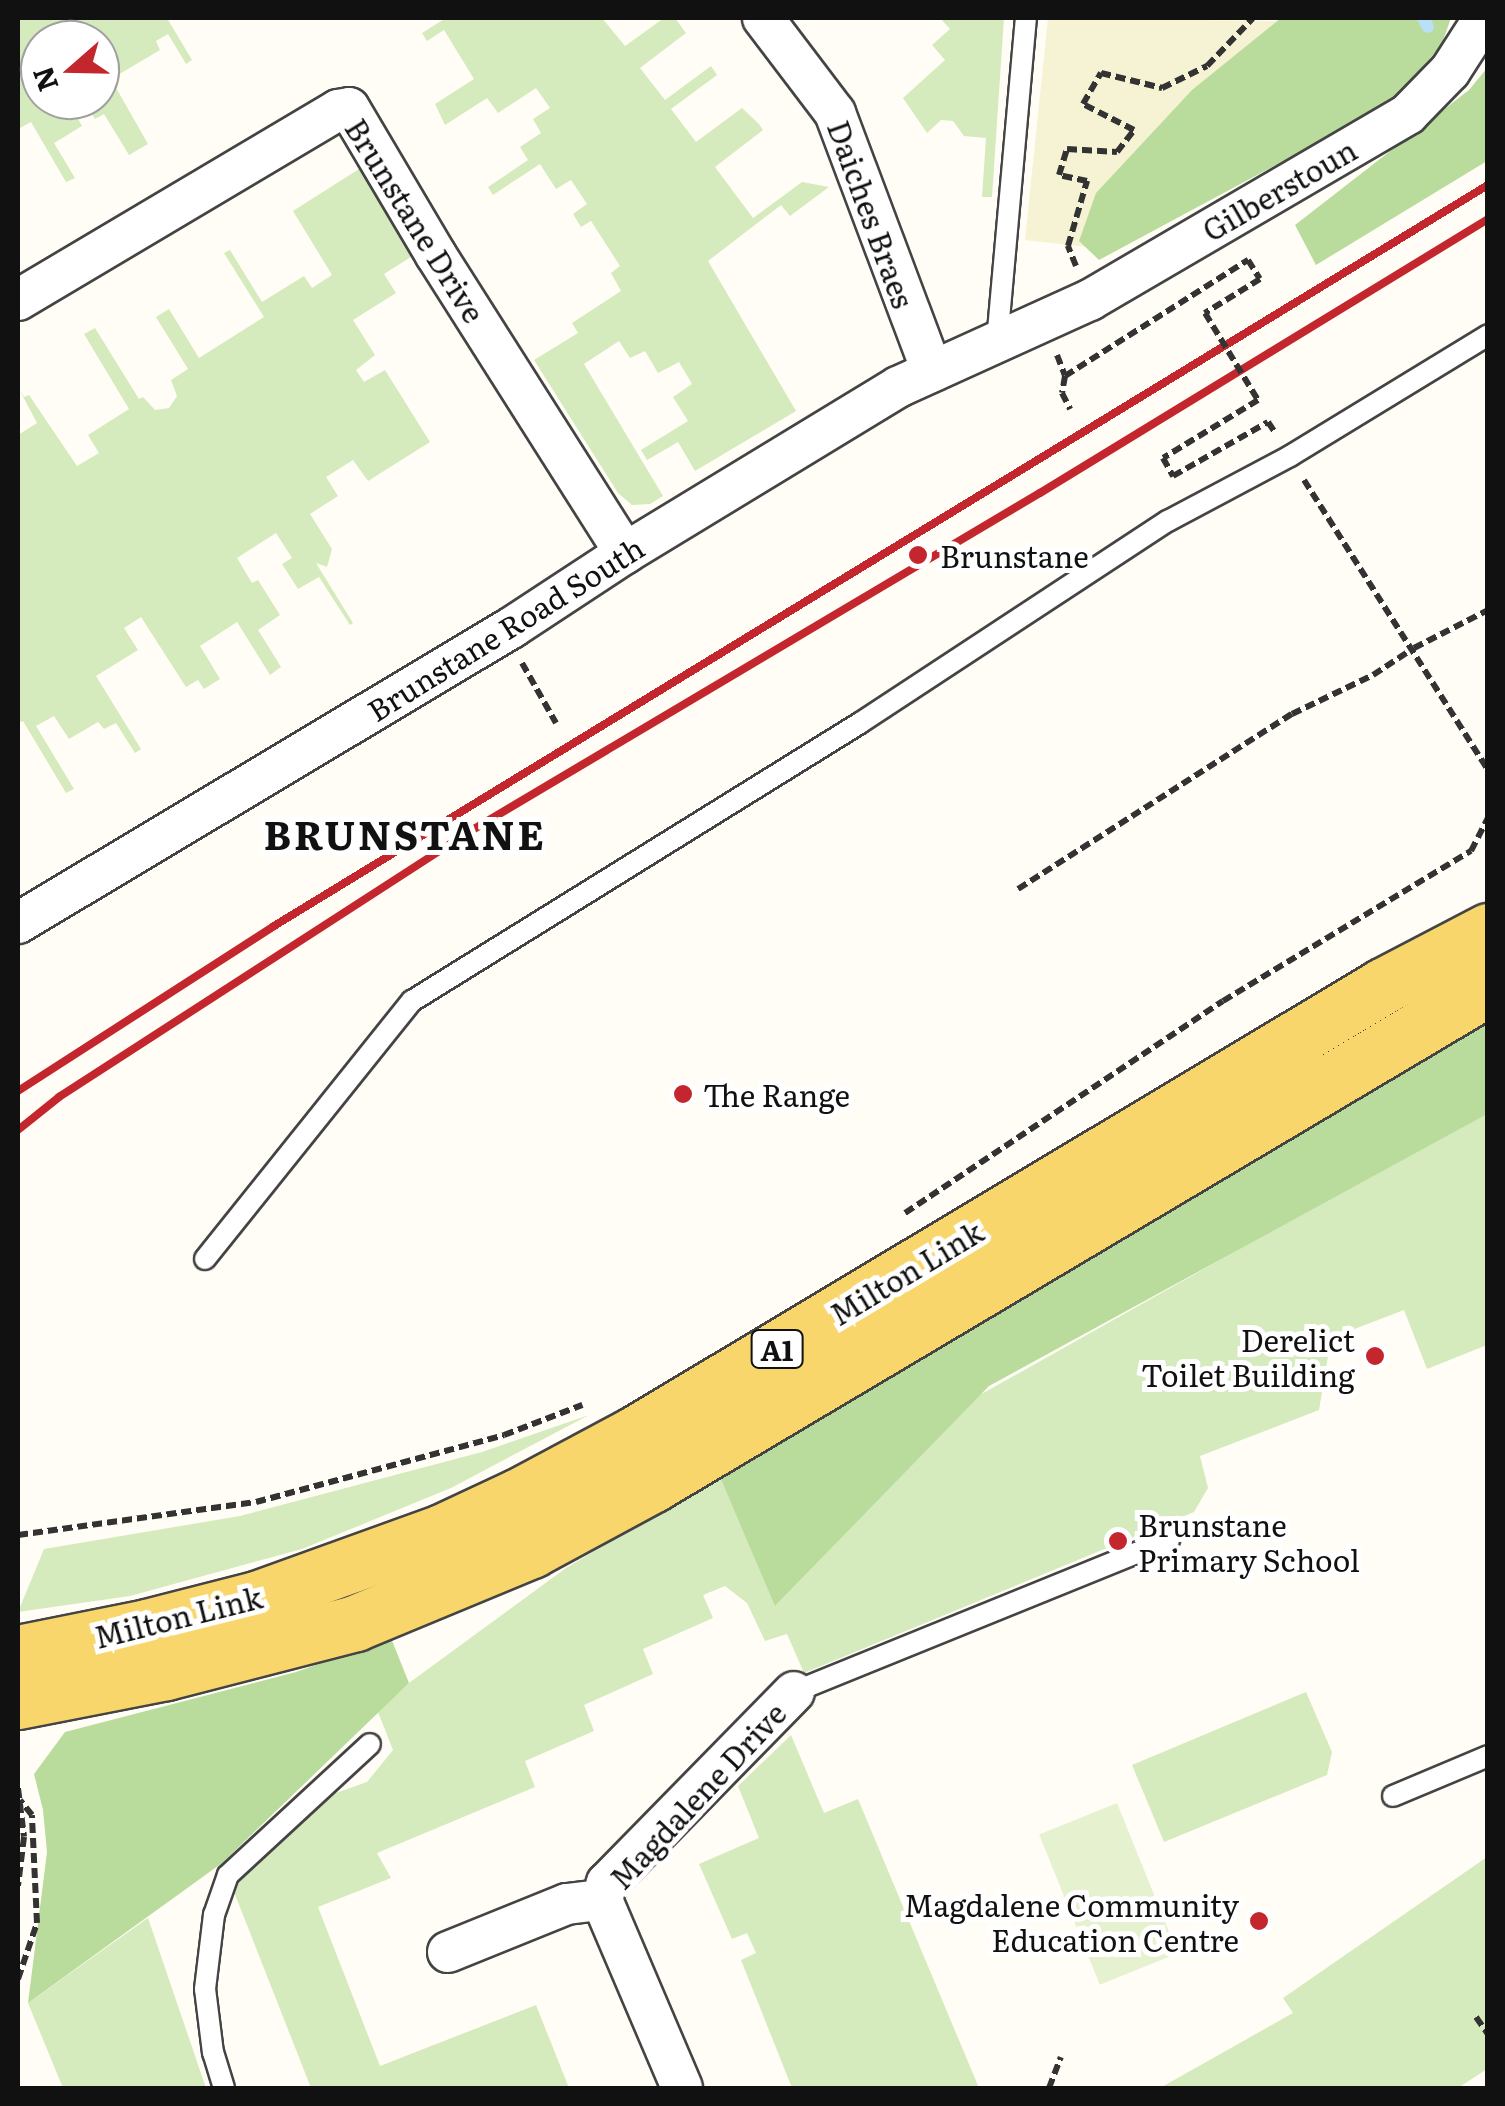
<!DOCTYPE html>
<html>
<head>
<meta charset="utf-8">
<style>
	body { margin:0 }
	#map { position:relative; width:1505px; height:2106px; overflow:hidden; background:#fffdf5; font-family:Literata,serif }
	div>[style] { position:absolute }
	[style*='--x'] { left:calc(var(--x)*1px); top:calc(var(--y)*1px); width:calc(var(--w)*1px); rotate:calc(var(--a)*1deg) }
	.farmland>* { inset:0; background:#f6f3d4 }
	.green>* { inset:0; background:#d5ebbd }
	.forest>* { inset:0; background:#b9dc9c }
	.pitch>* { inset:0; background:#e6f2cf; transform-origin:0 0 }
	.stream>* { height:12px; margin:-6px; padding:0 6px; transform-origin:6px; border-radius:6px; background:#b9e0f7 }
	.path>* { height:6px; margin-top:-3px; transform-origin:0; background:repeating-linear-gradient(90deg,#333 0 10px,transparent 0 15px) }
	.roads { filter:drop-shadow(2px 0 #444) drop-shadow(-2px 0 #444) drop-shadow(0 2px #444) drop-shadow(0 -2px #444) }
	.lane>* { height:20px; margin:-10px; padding:0 10px; transform-origin:10px; border-radius:10px; background:#fff }
	.street>* { height:40px; margin:-20px; padding:0 20px; transform-origin:20px; border-radius:20px; background:#fff }
	.primary>* { height:55px; margin:-27.5px; padding:0 27.5px; transform-origin:27.5px; border-radius:27.5px; background:#f9d66b }
	.rail>* { height:8px; margin:-4px; padding:0 4px; transform-origin:4px; border-radius:4px; background:#c4262e }
	.path-bridge>* { height:6px; margin-top:-3px; transform-origin:0; background:repeating-linear-gradient(90deg,#333 0 10px,transparent 0 15px) }
	.dots>* { width:28px; height:28px; translate:-50% -50%; box-sizing:border-box; border:5px solid #fff; border-radius:50% }
	span { translate:-50% -50%; white-space:nowrap; text-align:center; line-height:1.15; -webkit-text-stroke:10px #fff; paint-order:stroke }
	.shield-label span { padding:2px 8px; background:#fff; border:2px solid; border-radius:8px; -webkit-text-stroke-width:0 }
	.shield-label { font-size:28px; color:#111; font-weight:700 }
	.street-label { font-size:30px; color:#111 }
	.poi-label { font-size:30px; color:#111 }
	.left { translate:0 -50%; text-align:left }
	.right { translate:-100% -50%; text-align:right }
	.district-label { font-size:40px; color:#111; font-weight:700; letter-spacing:2.5px }
	.frame { position:absolute; inset:0; border:20px solid #111; pointer-events:none }
	.north { position:absolute; left:20px; top:20px; width:100px; height:100px; box-sizing:border-box; background:#fff; border:2px solid #a0a0a0; border-radius:50%; rotate:250deg; font-size:28px; font-weight:700; line-height:40px; text-align:center; color:#111 }
	.north::after { content:''; display:block; margin:auto; width:35px; height:45px; background:#c4262e; clip-path:polygon(50% 0,100% 100%,50% 72%,0 100%) }
</style>
</head>
<body>
<div id="map">
	<div class="farmland">
		<div style="clip-path:polygon(1048px 18px,1281px 21px,1087px 247px,1025px 240px)"></div>
	</div>
	<div class="green">
		<div style="clip-path:polygon(evenodd,18px 18px,167px 18px,192px 60px,186px 64px,168px 34px,156px 41px,160px 50px,111px 79px,148px 144px,129px 155px,104px 114px,95px 119px,85px 103px,73px 110px,82px 126px,54px 143px,75px 178px,66px 182px,31px 122px,18px 129px,18px 18px,40px 40px,100px 40px,100px 100px,40px 100px,40px 40px)"></div>
		<div style="clip-path:polygon(446px 18px,602px 18px,625px 46px,664px 18px,675px 18px,686px 33px,640px 68px,665px 100px,711px 66px,717px 75px,671px 109px,696px 142px,742px 108px,759px 124px,763px 130px,715px 167px,753px 218px,802px 182px,829px 187px,790px 216px,781px 205px,708px 261px,796px 411px,695px 471px,678px 442px,647px 460px,641px 450px,688px 421px,673px 397px,692px 384px,679px 362px,658px 373px,645px 351px,630px 358px,619px 341px,584px 364px,663px 496px,650px 504px,632px 505px,618px 493px,534px 360px,578px 333px,572px 323px,621px 291px,611px 273px,620px 266px,591px 221px,581px 227px,573px 214px,587px 204px,571px 180px,556px 189px,540px 164px,493px 195px,488px 187px,528px 160px,520px 147px,541px 133px,533px 119px,550px 108px,536px 88px,498px 113px,487px 98px,445px 125px,435px 104px,474px 79px,444px 30px,427px 41px,422px 33px)"></div>
		<div style="clip-path:polygon(940px 18px,1004px 18px,992px 197px,982px 197px,986px 138px,964px 136px,953px 121px,941px 120px,927px 133px,903px 98px,945px 60px,932px 45px,950px 29px)"></div>
		<div style="clip-path:polygon(359px 169px,414px 255px,384px 274px,396px 293px,353px 320px,375px 355px,356px 370px,364px 382px,385px 370px,430px 442px,368px 481px,353px 460px,326px 477px,338px 496px,310px 514px,332px 549px,327px 567px,316px 563px,353px 623px,350px 625px,319px 577px,298px 589px,282px 564px,292px 558px,276px 533px,237px 558px,252px 583px,258px 580px,280px 615px,258px 630px,281px 667px,270px 675px,237px 622px,200px 646px,220px 679px,204px 689px,198px 680px,186px 687px,141px 617px,124px 628px,138px 650px,96px 676px,141px 749px,135px 753px,116px 723px,104px 729px,98px 722px,69px 739px,54px 716px,36px 726px,74px 789px,66px 793px,23px 721px,18px 723px,18px 435px,37px 423px,18px 387px,24px 397px,29px 395px,77px 466px,99px 453px,88px 435px,129px 409px,84px 334px,95px 328px,139px 399px,143px 397px,155px 410px,169px 408px,177px 396px,171px 380px,188px 369px,156px 317px,169px 309px,199px 358px,264px 317px,224px 253px,230px 250px,262px 302px,304px 276px,312px 288px,332px 275px,293px 211px)"></div>
		<div style="clip-path:polygon(1487px 1110px,1487px 1345px,1427px 1369px,1404px 1310px,1331px 1338px,1319px 1410px,1200px 1456px,1208px 1488px,1194px 1512px,804px 1673px,787px 1634px,765px 1641px,747px 1603px,725px 1586px,703px 1595px,713px 1618px,643px 1649px,653px 1674px,584px 1705px,594px 1731px,525px 1761px,535px 1787px,377px 1853px,391px 1878px,318px 1907px,380px 2066px,536px 2005px,569px 2088px,311px 2088px,232px 1887px,333px 1794px,367px 1782px,393px 1750px,378px 1712px,409px 1683px,566px 1568px,720px 1477px,776px 1605px,978px 1396px)"></div>
		<div style="clip-path:polygon(589px 1415px,451px 1488px,302px 1549px,130px 1596px,18px 1612px,44px 1549px,240px 1516px,482px 1452px)"></div>
		<div style="clip-path:polygon(1306px 1692px,1332px 1752px,1327px 1775px,1164px 1842px,1132px 1765px)"></div>
		<div style="clip-path:polygon(791px 1735px,824px 1813px,858px 1799px,979px 2088px,792px 2088px,741px 1960px,756px 1953px,747px 1933px,732px 1939px,699px 1864px,759px 1838px,738px 1786px)"></div>
		<div style="clip-path:polygon(1487px 1857px,1487px 2069px,1458px 2088px,1160px 2088px,1293px 2013px,1283px 1998px)"></div>
		<div style="clip-path:polygon(148px 1918px,206px 2088px,63px 2088px,28px 2003px)"></div>
	</div>
	<div class="forest">
		<div style="clip-path:polygon(1281px 18px,1451px 18px,1441px 46px,1391px 103px,1099px 260px,1079px 241px,1096px 193px,1192px 90px)"></div>
		<div style="clip-path:polygon(1487px 68px,1487px 161px,1316px 265px,1295px 225px,1469px 90px)"></div>
		<div style="clip-path:polygon(1487px 1020px,1487px 1114px,989px 1386px,775px 1606px,720px 1477px,1058px 1271px)"></div>
		<div style="clip-path:polygon(391px 1638px,409px 1683px,222px 1863px,28px 2003px,47px 1852px,43px 1810px,34px 1774px,65px 1732px,296px 1672px)"></div>
	</div>
	<div class="pitch">
		<div style="left:1117px;top:1803px;width:162px;height:84px;rotate:68deg"></div>
	</div>
	<div class="stream">
		<div style="--x:1423;--y:18;--w:10;--a:61"></div>
	</div>
	<div class="path">
		<div style="--x:1076;--y:266;--w:22;--a:-112"></div>
		<div style="--x:1068;--y:246;--w:68;--a:-73.7"></div>
		<div style="--x:1087;--y:181;--w:29;--a:-168"></div>
		<div style="--x:1059;--y:175;--w:27;--a:-73"></div>
		<div style="--x:1067;--y:149;--w:50;--a:3.4"></div>
		<div style="--x:1117;--y:152;--w:28;--a:-52"></div>
		<div style="--x:1134;--y:130;--w:57;--a:-153"></div>
		<div style="--x:1083;--y:104;--w:36;--a:-60"></div>
		<div style="--x:1101;--y:73;--w:63;--a:13.8"></div>
		<div style="--x:1162;--y:88;--w:50;--a:-26.1"></div>
		<div style="--x:1207;--y:66;--w:66;--a:-46.2"></div>
		<div style="--x:1057;--y:355;--w:22;--a:69"></div>
		<div style="--x:1065;--y:376;--w:17;--a:100"></div>
		<div style="--x:1062;--y:393;--w:18;--a:63"></div>
		<div style="--x:1065;--y:376;--w:217;--a:-32.4"></div>
		<div style="--x:1248;--y:260;--w:22;--a:58"></div>
		<div style="--x:1260;--y:279;--w:65;--a:148.3"></div>
		<div style="--x:1258;--y:400;--w:111;--a:148.6"></div>
		<div style="--x:1163;--y:458;--w:21;--a:61"></div>
		<div style="--x:1173;--y:476;--w:109;--a:-29.6"></div>
		<div style="--x:1268;--y:422;--w:11;--a:56"></div>
		<div style="--x:1304;--y:480;--w:343;--a:57.6"></div>
		<div style="--x:522;--y:663;--w:69;--a:60.5"></div>
		<div style="--x:1018;--y:889;--w:325;--a:-32.6"></div>
		<div style="--x:1292;--y:714;--w:90;--a:-25.7"></div>
		<div style="--x:1373;--y:675;--w:49;--a:-33.4"></div>
		<div style="--x:1414;--y:648;--w:83;--a:-27.2"></div>
		<div style="--x:905;--y:1213;--w:382;--a:-33.7"></div>
		<div style="--x:1223;--y:1001;--w:290;--a:-31.2"></div>
		<div style="--x:1471;--y:851;--w:37;--a:-63"></div>
		<div style="--x:18;--y:1535;--w:240;--a:-7.9"></div>
		<div style="--x:256;--y:1502;--w:257;--a:-15.1"></div>
		<div style="--x:504;--y:1435;--w:84;--a:-21"></div>
		<div style="--x:18;--y:1788;--w:49;--a:83"></div>
		<div style="--x:24;--y:1837;--w:49;--a:97"></div>
		<div style="--x:18;--y:1979;--w:59;--a:-71.3"></div>
		<div style="--x:37;--y:1923;--w:108;--a:-92.7"></div>
		<div style="--x:32;--y:1815;--w:19;--a:-129"></div>
		<div style="--x:1476;--y:2017;--w:21;--a:55"></div>
		<div style="--x:1049;--y:2088;--w:33;--a:-69"></div>
	</div>
	<div class="roads">
		<div class="lane">
			<div style="--x:997;--y:342;--w:325;--a:-84.9"></div>
			<div style="--x:205;--y:1259;--w:331;--a:-51.3"></div>
			<div style="--x:412;--y:1001;--w:527;--a:-31.82"></div>
			<div style="--x:860;--y:723;--w:368;--a:-33.3"></div>
			<div style="--x:1168;--y:521;--w:138;--a:-28"></div>
			<div style="--x:1290;--y:456;--w:232;--a:-31.4"></div>
			<div style="--x:794;--y:1692;--w:405;--a:-22.1"></div>
			<div style="--x:1393;--y:1796;--w:103;--a:-22.8"></div>
			<div style="--x:224;--y:2088;--w:37;--a:-107"></div>
			<div style="--x:213;--y:2053;--w:64;--a:-97.1"></div>
			<div style="--x:205;--y:1989;--w:75;--a:-83.1"></div>
			<div style="--x:214;--y:1915;--w:42;--a:-70.7"></div>
			<div style="--x:228;--y:1875;--w:193;--a:-42.7"></div>
		</div>
		<div class="street">
			<div style="--x:763;--y:18;--w:119;--a:52.8"></div>
			<div style="--x:835;--y:113;--w:276;--a:69.4"></div>
			<div style="--x:18;--y:300;--w:372;--a:-30.7"></div>
			<div style="--x:338;--y:110;--w:11;--a:-10"></div>
			<div style="--x:349;--y:108;--w:171;--a:59.4"></div>
			<div style="--x:436;--y:255;--w:353;--a:57.6"></div>
			<div style="--x:18;--y:923;--w:575;--a:-30.9"></div>
			<div style="--x:511;--y:628;--w:136;--a:-33.3"></div>
			<div style="--x:625;--y:553;--w:320;--a:-31.3"></div>
			<div style="--x:898;--y:387;--w:211;--a:-24.4"></div>
			<div style="--x:1090;--y:300;--w:368;--a:-30.3"></div>
			<div style="--x:1408;--y:114;--w:60;--a:-45.7"></div>
			<div style="--x:1450;--y:71;--w:63;--a:-57.3"></div>
			<div style="--x:602;--y:1900;--w:204;--a:66.9"></div>
			<div style="--x:448;--y:1952;--w:128;--a:-22"></div>
			<div style="--x:567;--y:1904;--w:35;--a:-7"></div>
			<div style="--x:602;--y:1900;--w:18;--a:-74"></div>
			<div style="--x:607;--y:1883;--w:267;--a:-45.6"></div>
		</div>
		<div class="primary">
			<div style="--x:18;--y:1653;--w:132;--a:-11.4"></div>
			<div style="--x:147;--y:1627;--w:113;--a:-14.4"></div>
			<div style="--x:256;--y:1599;--w:198;--a:-19.8"></div>
			<div style="--x:442;--y:1532;--w:85;--a:-25.1"></div>
			<div style="--x:519;--y:1496;--w:132;--a:-28.1"></div>
			<div style="--x:635;--y:1434;--w:872;--a:-30.92"></div>
			<div style="--x:1383;--y:986;--w:119;--a:-27.6"></div>
			<div style="--x:18;--y:1701;--w:151;--a:-11.1"></div>
			<div style="--x:166;--y:1672;--w:195;--a:-14.5"></div>
			<div style="--x:355;--y:1623;--w:191;--a:-22.5"></div>
			<div style="--x:531;--y:1550;--w:139;--a:-28.4"></div>
			<div style="--x:653;--y:1484;--w:971;--a:-30.71"></div>
		</div>
	</div>
	<div class="rail">
		<div style="--x:18;--y:1091;--w:305;--a:-32.8"></div>
		<div style="--x:274;--y:926;--w:1422;--a:-31.4"></div>
		<div style="--x:18;--y:1130;--w:53;--a:-38.8"></div>
		<div style="--x:59;--y:1097;--w:494;--a:-32.9"></div>
		<div style="--x:474;--y:829;--w:658;--a:-30.7"></div>
		<div style="--x:1040;--y:493;--w:525;--a:-31.45"></div>
	</div>
	<div class="path-bridge">
		<div style="--x:1205;--y:313;--w:102;--a:58.7"></div>
	</div>
	<div class="dots">
		<div style="left:918px;top:555px;background:#c4262e"></div>
		<div style="left:683px;top:1094px;background:#c4262e"></div>
		<div style="left:1375px;top:1356px;background:#c4262e"></div>
		<div style="left:1118px;top:1541px;background:#c4262e"></div>
		<div style="left:1259px;top:1921px;background:#c4262e"></div>
	</div>
	<div class="shield-label">
		<span style="left:777px;top:1349px">A1</span>
	</div>
	<div class="street-label">
		<span style="left:1279px;top:189px;rotate:-30deg">Gilberstoun</span>
		<span style="left:872px;top:214px;rotate:70deg">Daiches Braes</span>
		<span style="left:416px;top:220px;rotate:58deg">Brunstane Drive</span>
		<span style="left:505px;top:628px;rotate:-32deg">Brunstane Road South</span>
		<span style="left:906px;top:1272px;rotate:-31deg">Milton Link</span>
		<span style="left:178px;top:1616px;rotate:-14deg">Milton Link</span>
		<span style="left:697px;top:1795px;rotate:-47deg">Magdalene Drive</span>
	</div>
	<div class="poi-label">
		<span class="left" style="left:940px;top:555px">Brunstane</span>
		<span class="left" style="left:703px;top:1094px">The Range</span>
		<span class="right" style="left:1355px;top:1356px">Derelict<br>Toilet Building</span>
		<span class="left" style="left:1138px;top:1541px">Brunstane<br>Primary School</span>
		<span class="right" style="left:1239px;top:1921px">Magdalene Community<br>Education Centre</span>
	</div>
	<div class="district-label">
		<span style="left:405px;top:833px">BRUNSTANE</span>
	</div>
	<div class="frame"></div>
	<div class="north">N</div>
</div>
</body>
</html>
